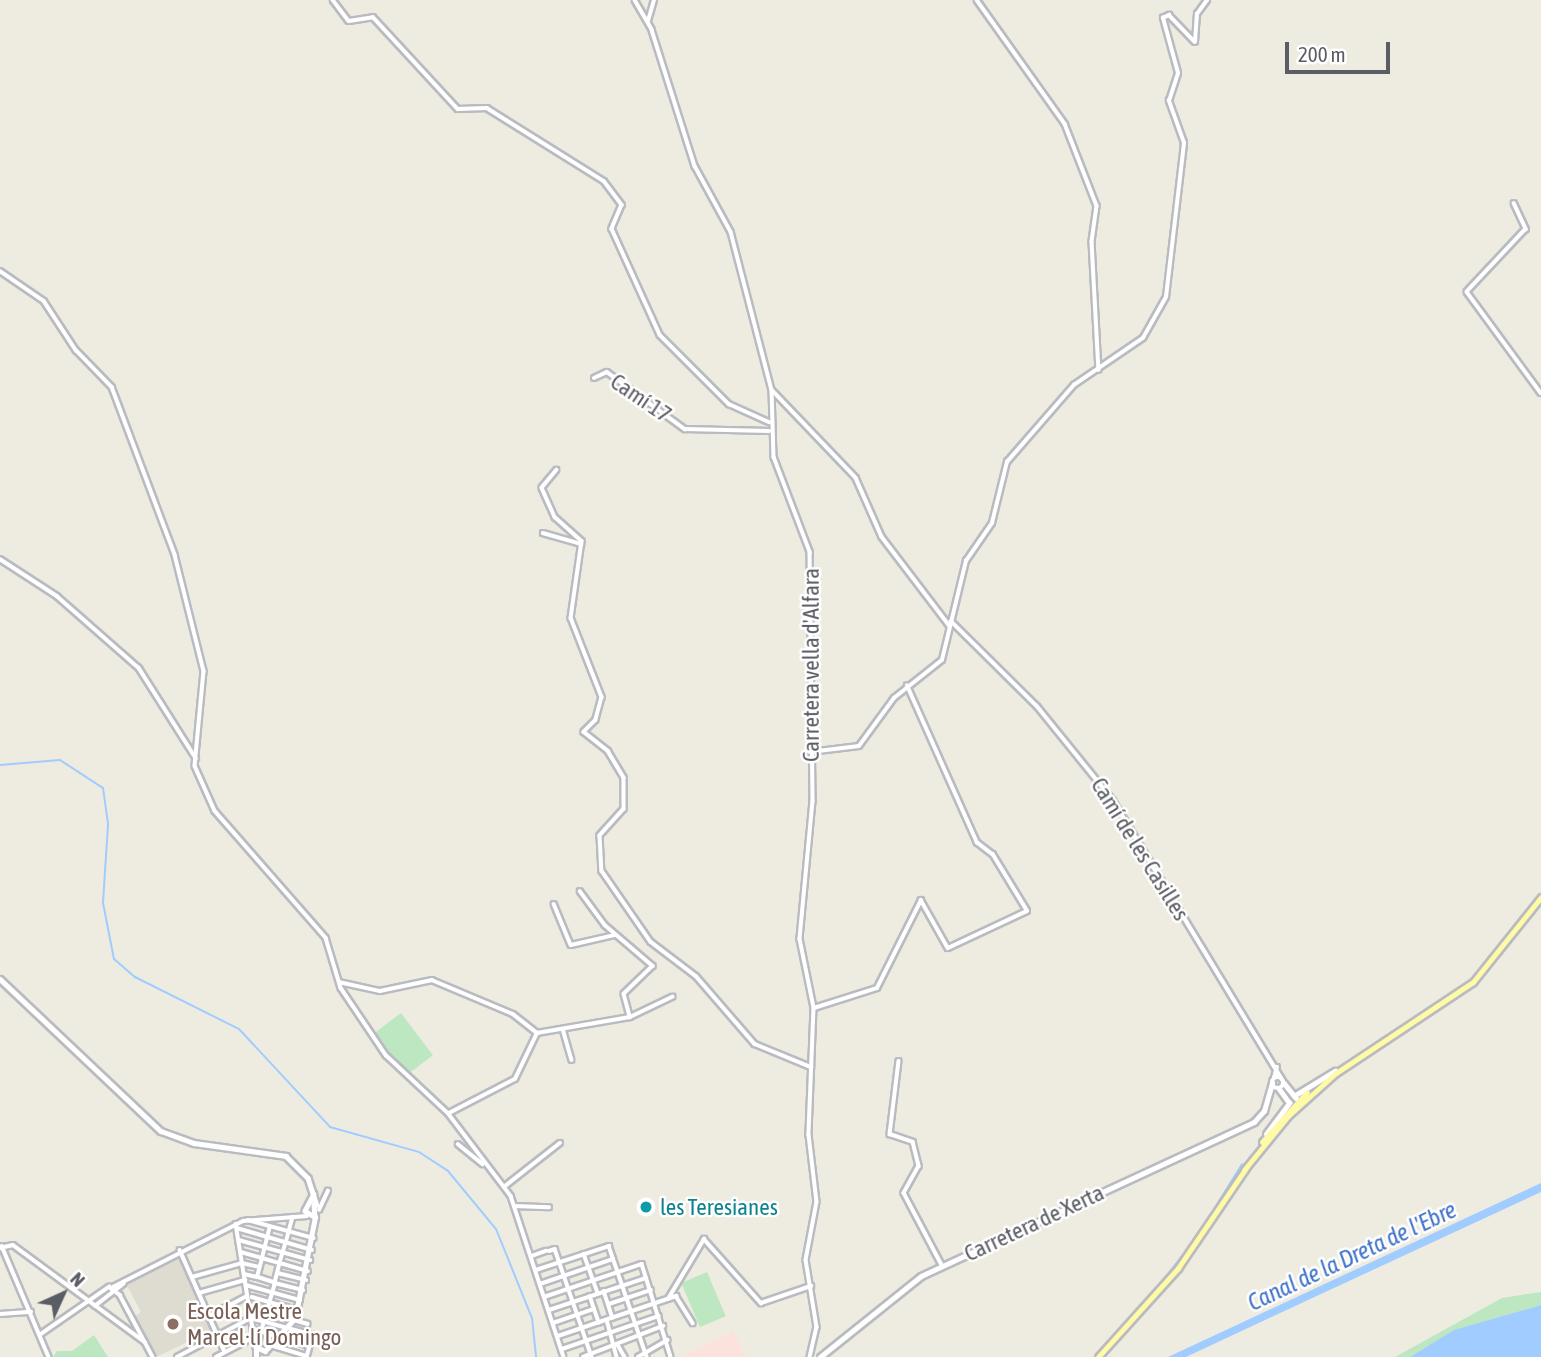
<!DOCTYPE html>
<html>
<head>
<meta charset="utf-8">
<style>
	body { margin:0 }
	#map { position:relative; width:1541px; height:1357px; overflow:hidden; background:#eeece1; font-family:"Asap Condensed",sans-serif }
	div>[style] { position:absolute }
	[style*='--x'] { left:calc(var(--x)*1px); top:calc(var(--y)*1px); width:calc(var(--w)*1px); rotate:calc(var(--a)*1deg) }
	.education>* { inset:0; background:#dedcd0 }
	.medical>* { inset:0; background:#fce2dc }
	.green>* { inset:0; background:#bce7c1; transform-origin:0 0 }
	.water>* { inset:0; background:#a0ccff }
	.stream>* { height:2px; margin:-1px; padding:0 1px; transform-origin:1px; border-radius:1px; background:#a0ccff }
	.roads { filter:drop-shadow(2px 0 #b9bbc1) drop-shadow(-2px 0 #b9bbc1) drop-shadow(0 2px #b9bbc1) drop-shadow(0 -2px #b9bbc1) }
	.street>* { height:3.5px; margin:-1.75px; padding:0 1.75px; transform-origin:1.75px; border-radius:1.75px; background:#fff }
	.secondary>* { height:4.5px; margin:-2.25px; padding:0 2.25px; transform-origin:2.25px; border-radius:2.25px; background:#fff }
	.secondary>.ring { margin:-2.25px; padding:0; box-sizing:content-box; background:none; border:4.5px solid #fff; border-radius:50% }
	.primary>* { height:5px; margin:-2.5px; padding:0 2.5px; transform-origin:2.5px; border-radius:2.5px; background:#fffaa5 }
	.dots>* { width:19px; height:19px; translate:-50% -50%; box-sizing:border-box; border:4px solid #fff; border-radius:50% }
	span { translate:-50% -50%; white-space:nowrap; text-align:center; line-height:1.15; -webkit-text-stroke:5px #fff; paint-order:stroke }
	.street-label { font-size:23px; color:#5a5d63 }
	.culture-label { font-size:23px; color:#0d838f }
	.left { translate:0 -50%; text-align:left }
	.education-label { font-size:23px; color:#785e54 }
	.water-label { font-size:24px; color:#3e72c8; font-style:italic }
	.north { position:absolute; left:28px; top:1259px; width:70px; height:70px; -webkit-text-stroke:5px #fff; paint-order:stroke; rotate:45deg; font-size:19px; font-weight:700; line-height:28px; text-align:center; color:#5a5d63 }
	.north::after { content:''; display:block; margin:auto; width:24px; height:32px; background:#5a5d63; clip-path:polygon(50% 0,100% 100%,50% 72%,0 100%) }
	.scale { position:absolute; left:1285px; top:42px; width:105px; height:32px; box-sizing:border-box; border:4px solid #5a5d63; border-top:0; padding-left:9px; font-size:21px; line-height:24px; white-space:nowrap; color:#5a5d63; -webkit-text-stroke:5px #fff; paint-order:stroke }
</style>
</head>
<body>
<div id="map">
	<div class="education">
		<div style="clip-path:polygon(179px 1254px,213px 1330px,156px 1357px,133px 1317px,141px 1312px,126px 1284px)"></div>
	</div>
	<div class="medical">
		<div style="clip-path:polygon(733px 1330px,745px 1357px,680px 1357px,728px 1333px)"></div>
	</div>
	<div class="green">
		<div style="left:401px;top:1013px;width:53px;height:34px;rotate:53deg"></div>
		<div style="left:707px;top:1272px;width:48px;height:28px;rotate:67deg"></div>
		<div style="clip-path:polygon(1541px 1292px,1541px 1305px,1455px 1330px,1410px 1357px,1395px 1357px,1502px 1298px)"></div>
		<div style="clip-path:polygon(94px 1335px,108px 1357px,53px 1357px,57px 1351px,72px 1351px)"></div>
	</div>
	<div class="water">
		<div style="clip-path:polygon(1541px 1183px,1541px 1192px,1321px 1294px,1186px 1357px,1168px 1357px)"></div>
		<div style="clip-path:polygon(1541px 1305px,1541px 1357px,1410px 1357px,1454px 1330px)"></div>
	</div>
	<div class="stream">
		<div style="--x:0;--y:765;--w:60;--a:-4.8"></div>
		<div style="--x:60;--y:760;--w:51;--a:33.1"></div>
		<div style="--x:103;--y:788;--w:37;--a:82"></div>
		<div style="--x:108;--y:825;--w:78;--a:93.7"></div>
		<div style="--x:103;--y:903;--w:57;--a:78.9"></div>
		<div style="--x:114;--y:959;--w:28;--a:41"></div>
		<div style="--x:135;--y:977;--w:116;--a:26.6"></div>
		<div style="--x:239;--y:1029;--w:134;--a:47.1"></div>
		<div style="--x:330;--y:1127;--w:92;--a:15.7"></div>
		<div style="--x:419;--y:1152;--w:35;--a:33"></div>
		<div style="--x:448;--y:1171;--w:75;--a:50.4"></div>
		<div style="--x:496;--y:1229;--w:96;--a:68"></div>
		<div style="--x:532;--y:1318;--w:39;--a:84"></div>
		<div style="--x:1213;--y:1211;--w:55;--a:-58.3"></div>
		<div style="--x:1160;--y:1284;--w:53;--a:-51.8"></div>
	</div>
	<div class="roads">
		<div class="street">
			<div style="--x:333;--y:0;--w:26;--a:53"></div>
			<div style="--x:349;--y:21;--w:24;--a:-9"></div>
			<div style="--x:373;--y:17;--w:125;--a:47.3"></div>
			<div style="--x:458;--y:109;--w:29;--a:-2"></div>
			<div style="--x:487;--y:108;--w:138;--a:32"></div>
			<div style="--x:604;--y:181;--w:30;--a:53"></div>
			<div style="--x:622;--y:205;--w:26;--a:113"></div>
			<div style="--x:612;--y:229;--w:116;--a:65.6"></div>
			<div style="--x:660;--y:335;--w:98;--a:45"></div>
			<div style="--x:729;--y:404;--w:44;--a:24.2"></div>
			<div style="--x:635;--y:0;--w:34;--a:60"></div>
			<div style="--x:652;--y:30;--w:143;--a:72.5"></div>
			<div style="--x:695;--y:166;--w:75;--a:61.4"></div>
			<div style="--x:731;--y:232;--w:163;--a:75.5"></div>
			<div style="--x:772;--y:390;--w:67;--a:88.3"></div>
			<div style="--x:774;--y:457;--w:102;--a:69.2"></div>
			<div style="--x:810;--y:552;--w:249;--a:89.3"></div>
			<div style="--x:813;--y:801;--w:139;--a:95.4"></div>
			<div style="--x:800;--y:939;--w:70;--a:78.5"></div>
			<div style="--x:814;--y:1008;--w:127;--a:92.3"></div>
			<div style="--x:809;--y:1135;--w:67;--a:83.2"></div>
			<div style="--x:817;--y:1202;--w:59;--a:100.7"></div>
			<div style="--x:806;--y:1260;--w:68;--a:80.7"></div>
			<div style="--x:817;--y:1327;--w:31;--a:103"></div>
			<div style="--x:977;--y:0;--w:152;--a:54.6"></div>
			<div style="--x:1065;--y:124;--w:88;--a:68.7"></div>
			<div style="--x:1097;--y:206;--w:36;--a:98"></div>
			<div style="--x:1092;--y:242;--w:128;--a:86.9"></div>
			<div style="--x:648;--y:21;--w:22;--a:-74"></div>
			<div style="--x:1514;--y:203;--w:29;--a:65"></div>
			<div style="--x:1526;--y:229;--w:86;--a:133.1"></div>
			<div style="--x:1467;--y:292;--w:125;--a:53.8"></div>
			<div style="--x:0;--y:271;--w:53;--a:34.3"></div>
			<div style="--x:44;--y:301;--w:59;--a:56.9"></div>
			<div style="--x:76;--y:350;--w:52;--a:45.8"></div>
			<div style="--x:112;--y:387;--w:179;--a:69.4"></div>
			<div style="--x:175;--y:555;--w:120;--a:76"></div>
			<div style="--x:204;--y:671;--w:95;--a:95.4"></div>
			<div style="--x:195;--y:766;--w:49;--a:66"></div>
			<div style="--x:215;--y:811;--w:169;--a:48.8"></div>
			<div style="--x:326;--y:938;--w:52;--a:73.3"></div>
			<div style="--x:341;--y:988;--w:81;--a:56.1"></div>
			<div style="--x:386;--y:1055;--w:85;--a:43.1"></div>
			<div style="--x:448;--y:1113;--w:104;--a:52.8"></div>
			<div style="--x:511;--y:1196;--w:169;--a:71.8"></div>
			<div style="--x:594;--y:378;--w:14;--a:-25"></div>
			<div style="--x:607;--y:372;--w:97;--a:36.2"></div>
			<div style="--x:685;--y:429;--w:84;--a:1.4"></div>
			<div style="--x:772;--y:390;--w:122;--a:46.3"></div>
			<div style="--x:856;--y:478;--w:64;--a:66.2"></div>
			<div style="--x:882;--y:537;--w:111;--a:52.7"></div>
			<div style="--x:557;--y:470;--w:23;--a:130"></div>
			<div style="--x:542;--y:488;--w:32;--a:66"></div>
			<div style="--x:555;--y:517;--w:36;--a:42"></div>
			<div style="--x:582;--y:541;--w:78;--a:98.1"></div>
			<div style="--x:571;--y:618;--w:85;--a:68.6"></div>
			<div style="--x:602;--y:697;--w:24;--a:105"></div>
			<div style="--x:596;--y:720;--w:17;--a:135"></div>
			<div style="--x:584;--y:732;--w:31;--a:38"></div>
			<div style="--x:608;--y:751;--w:31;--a:59"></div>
			<div style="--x:624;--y:778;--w:31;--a:90"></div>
			<div style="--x:624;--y:809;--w:36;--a:132"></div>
			<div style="--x:600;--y:836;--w:35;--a:87"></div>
			<div style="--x:602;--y:871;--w:86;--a:55.4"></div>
			<div style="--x:651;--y:942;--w:56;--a:37.1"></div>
			<div style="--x:696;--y:976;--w:90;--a:49.1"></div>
			<div style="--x:755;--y:1044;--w:61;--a:22.3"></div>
			<div style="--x:543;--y:533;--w:40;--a:16"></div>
			<div style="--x:0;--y:559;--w:68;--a:33"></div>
			<div style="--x:57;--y:596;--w:109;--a:41.3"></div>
			<div style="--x:139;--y:668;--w:107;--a:57.7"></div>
			<div style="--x:951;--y:621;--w:121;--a:44.7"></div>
			<div style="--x:1037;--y:706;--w:121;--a:51"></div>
			<div style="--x:1113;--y:800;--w:326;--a:58.8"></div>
			<div style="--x:810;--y:752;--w:49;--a:-7"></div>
			<div style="--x:859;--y:746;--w:59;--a:-53.9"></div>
			<div style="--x:894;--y:698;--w:61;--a:-38.4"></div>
			<div style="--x:942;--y:660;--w:102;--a:-76.4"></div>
			<div style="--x:966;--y:561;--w:46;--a:-55.6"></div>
			<div style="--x:992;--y:523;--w:63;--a:-76.2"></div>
			<div style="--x:1007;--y:462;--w:102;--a:-49"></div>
			<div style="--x:1074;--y:385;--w:83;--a:-34.3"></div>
			<div style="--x:1143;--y:338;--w:47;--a:-60.7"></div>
			<div style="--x:1166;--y:297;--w:155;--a:-83.3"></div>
			<div style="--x:1184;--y:143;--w:45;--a:-109.7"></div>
			<div style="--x:1169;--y:101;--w:29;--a:-72"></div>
			<div style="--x:1178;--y:73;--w:57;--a:-105.3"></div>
			<div style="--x:1163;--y:18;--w:7;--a:-27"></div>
			<div style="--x:1169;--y:15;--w:37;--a:46"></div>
			<div style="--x:1195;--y:42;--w:28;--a:-86"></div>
			<div style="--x:1197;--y:14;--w:17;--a:-54"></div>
			<div style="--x:580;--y:891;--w:42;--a:53.7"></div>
			<div style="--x:605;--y:925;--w:63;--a:40.5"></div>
			<div style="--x:653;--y:966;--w:40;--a:136"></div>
			<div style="--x:624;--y:994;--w:24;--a:75"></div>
			<div style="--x:554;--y:904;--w:44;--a:67.5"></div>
			<div style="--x:571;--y:945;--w:45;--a:-12.8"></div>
			<div style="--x:339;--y:982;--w:42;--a:12.4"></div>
			<div style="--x:380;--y:991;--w:53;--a:-11.9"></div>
			<div style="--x:432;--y:980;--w:88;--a:22.8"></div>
			<div style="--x:513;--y:1014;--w:31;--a:38"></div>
			<div style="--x:814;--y:1008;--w:66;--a:-17.6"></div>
			<div style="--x:877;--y:988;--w:98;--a:-63.4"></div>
			<div style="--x:921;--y:900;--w:55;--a:60.6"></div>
			<div style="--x:948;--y:948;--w:87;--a:-25.1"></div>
			<div style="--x:1027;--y:911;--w:66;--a:-121.3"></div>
			<div style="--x:993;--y:855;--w:20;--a:-143"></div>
			<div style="--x:977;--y:843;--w:172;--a:-114"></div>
			<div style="--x:563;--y:1029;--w:32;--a:74"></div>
			<div style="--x:899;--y:1061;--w:74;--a:97"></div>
			<div style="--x:890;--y:1134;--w:24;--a:19"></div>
			<div style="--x:913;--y:1142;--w:25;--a:76"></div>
			<div style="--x:919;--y:1166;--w:31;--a:119"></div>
			<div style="--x:904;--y:1193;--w:81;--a:62.2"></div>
			<div style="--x:1274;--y:1078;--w:11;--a:-75"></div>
			<div style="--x:449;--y:1113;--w:74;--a:-27.3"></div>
			<div style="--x:515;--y:1079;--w:51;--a:-64.4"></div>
			<div style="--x:537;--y:1033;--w:94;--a:-9.8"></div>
			<div style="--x:630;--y:1017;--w:47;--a:-25.5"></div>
			<div style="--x:458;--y:1144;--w:32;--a:39"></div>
			<div style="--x:504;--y:1187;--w:71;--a:-38.2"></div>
			<div style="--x:514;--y:1206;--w:35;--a:2"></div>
			<div style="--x:319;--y:1210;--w:21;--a:-65"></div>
			<div style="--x:293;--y:1217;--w:16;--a:105"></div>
			<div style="--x:289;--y:1232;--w:11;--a:105"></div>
			<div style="--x:286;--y:1243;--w:21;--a:107"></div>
			<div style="--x:280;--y:1263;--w:21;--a:104"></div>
			<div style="--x:275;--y:1283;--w:19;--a:-162"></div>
			<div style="--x:257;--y:1277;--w:20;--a:-75"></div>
			<div style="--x:262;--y:1258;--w:19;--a:16"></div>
			<div style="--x:280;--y:1263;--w:29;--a:16"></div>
			<div style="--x:248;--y:1220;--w:68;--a:15.3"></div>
			<div style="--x:236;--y:1224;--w:125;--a:80.8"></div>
			<div style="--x:237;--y:1228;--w:78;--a:16.3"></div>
			<div style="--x:239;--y:1240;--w:74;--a:15.7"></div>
			<div style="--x:2;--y:1246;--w:121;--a:67.1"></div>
			<div style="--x:0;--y:1248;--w:13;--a:-13"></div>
			<div style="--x:13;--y:1245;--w:164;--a:36.3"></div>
			<div style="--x:180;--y:1250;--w:111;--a:66.2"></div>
			<div style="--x:549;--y:1251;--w:6;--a:-18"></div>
			<div style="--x:555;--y:1249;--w:114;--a:71.1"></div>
			<div style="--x:241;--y:1252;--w:22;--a:16"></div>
			<div style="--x:262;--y:1258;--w:32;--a:-76"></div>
			<div style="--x:584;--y:1254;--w:41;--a:70.3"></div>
			<div style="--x:532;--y:1256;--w:15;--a:-20"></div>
			<div style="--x:536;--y:1270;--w:77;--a:-18.2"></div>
			<div style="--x:609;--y:1246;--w:117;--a:71.1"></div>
			<div style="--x:278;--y:1273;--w:29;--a:14"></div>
			<div style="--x:244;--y:1274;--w:13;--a:13"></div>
			<div style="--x:192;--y:1277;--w:52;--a:-15.6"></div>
			<div style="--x:242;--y:1263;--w:18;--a:13"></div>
			<div style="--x:540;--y:1284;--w:77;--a:-18.9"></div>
			<div style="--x:246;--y:1285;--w:56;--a:15.5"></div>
			<div style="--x:113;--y:1287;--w:146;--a:-26.9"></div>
			<div style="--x:243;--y:1221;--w:64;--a:-4.5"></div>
			<div style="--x:604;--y:1291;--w:28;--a:72"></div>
			<div style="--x:199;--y:1293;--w:48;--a:-15.8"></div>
			<div style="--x:120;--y:1295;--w:70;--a:62"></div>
			<div style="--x:590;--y:1296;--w:28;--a:71"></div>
			<div style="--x:252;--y:1297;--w:47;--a:16.1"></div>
			<div style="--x:544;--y:1297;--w:103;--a:-18.6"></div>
			<div style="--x:642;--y:1264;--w:97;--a:72.7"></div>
			<div style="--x:668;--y:1299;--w:70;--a:-59"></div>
			<div style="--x:704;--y:1239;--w:86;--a:48.3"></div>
			<div style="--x:761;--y:1303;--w:53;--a:-18.8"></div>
			<div style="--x:609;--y:1304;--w:44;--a:-18.4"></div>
			<div style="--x:95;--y:1306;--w:36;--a:-38"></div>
			<div style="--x:249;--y:1307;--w:61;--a:16.1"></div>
			<div style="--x:549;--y:1310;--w:102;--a:-18.3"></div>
			<div style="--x:0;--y:1314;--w:31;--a:-4"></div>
			<div style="--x:209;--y:1316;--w:43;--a:-27.8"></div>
			<div style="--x:607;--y:1320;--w:38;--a:75"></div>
			<div style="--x:553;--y:1323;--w:43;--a:-18.9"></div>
			<div style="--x:253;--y:1329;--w:59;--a:16.6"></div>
			<div style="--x:41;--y:1334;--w:83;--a:-34.7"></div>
			<div style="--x:109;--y:1287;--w:14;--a:36"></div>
			<div style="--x:558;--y:1336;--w:125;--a:-18.7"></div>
			<div style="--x:676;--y:1296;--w:32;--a:58"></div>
			<div style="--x:618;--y:1345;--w:14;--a:60"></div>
			<div style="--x:257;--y:1346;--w:66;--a:-74.1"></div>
			<div style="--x:275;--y:1283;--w:29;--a:14"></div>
			<div style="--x:274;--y:1346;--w:34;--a:17"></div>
			<div style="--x:562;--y:1349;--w:102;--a:-18.8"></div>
			<div style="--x:177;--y:1357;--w:84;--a:-27.8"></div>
			<div style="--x:251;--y:1318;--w:64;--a:15.3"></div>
			<div style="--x:313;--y:1335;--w:23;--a:105"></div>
			<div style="--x:216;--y:1357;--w:43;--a:-27.8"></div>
			<div style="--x:583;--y:1357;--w:86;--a:-21.2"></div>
			<div style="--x:638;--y:1357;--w:34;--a:-30"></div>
		</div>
		<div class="secondary">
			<div style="--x:0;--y:979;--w:221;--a:43.4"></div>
			<div style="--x:161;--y:1131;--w:35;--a:20"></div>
			<div style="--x:194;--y:1143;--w:93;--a:8"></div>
			<div style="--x:286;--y:1156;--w:31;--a:45"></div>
			<div style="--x:308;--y:1178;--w:28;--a:72"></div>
			<div class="ring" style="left:1272px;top:1077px;width:7.5px;height:7.5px"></div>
			<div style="--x:1284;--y:1083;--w:19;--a:51"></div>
			<div style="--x:1294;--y:1096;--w:48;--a:-31.4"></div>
			<div style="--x:1266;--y:1134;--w:39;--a:-53"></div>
			<div style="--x:1289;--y:1103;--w:17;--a:-126"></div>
			<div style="--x:314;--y:1194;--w:19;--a:118"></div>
			<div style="--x:305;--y:1211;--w:12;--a:31"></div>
			<div style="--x:314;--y:1204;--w:13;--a:86"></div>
			<div style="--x:265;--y:1351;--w:45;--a:-47.7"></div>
			<div style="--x:295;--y:1318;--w:103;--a:-78.8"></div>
			<div style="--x:256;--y:1357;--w:10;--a:-90"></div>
			<div style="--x:256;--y:1347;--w:10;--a:24"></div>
			<div style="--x:820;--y:1357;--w:129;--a:-38.7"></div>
			<div style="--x:921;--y:1276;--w:367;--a:-24.8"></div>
			<div style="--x:1254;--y:1122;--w:15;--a:-48"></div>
			<div style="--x:1264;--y:1111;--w:29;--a:-74"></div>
		</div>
		<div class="primary">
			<div style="--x:1262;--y:1142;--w:67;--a:-48"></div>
			<div style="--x:1244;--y:1170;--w:70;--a:-50.8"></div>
			<div style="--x:1288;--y:1116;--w:64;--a:-41.9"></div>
			<div style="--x:1336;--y:1073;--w:164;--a:-33.6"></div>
			<div style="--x:1473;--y:982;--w:109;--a:-51.3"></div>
			<div style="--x:1098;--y:1357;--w:120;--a:-48"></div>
			<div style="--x:1178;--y:1268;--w:121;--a:-55.8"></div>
		</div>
	</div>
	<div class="dots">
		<div style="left:646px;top:1207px;background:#0f9aa8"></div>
		<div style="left:173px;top:1324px;background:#8d6e63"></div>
	</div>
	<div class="street-label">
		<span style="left:641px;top:398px;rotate:34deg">Camí 17</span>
		<span style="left:811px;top:665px;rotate:-90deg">Carretera vella d'Alfara</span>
		<span style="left:1140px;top:849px;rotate:58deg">Camí de les Casilles</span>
		<span style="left:1034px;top:1223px;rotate:-25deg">Carretera de Xerta</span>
	</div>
	<div class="culture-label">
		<span class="left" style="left:660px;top:1207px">les Teresianes</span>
	</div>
	<div class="education-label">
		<span class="left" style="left:187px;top:1324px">Escola Mestre<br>Marcel·lí Domingo</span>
	</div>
	<div class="water-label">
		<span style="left:1352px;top:1256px;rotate:-25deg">Canal de la Dreta de l'Ebre</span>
	</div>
	<div class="north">N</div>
	<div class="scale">200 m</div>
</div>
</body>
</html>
